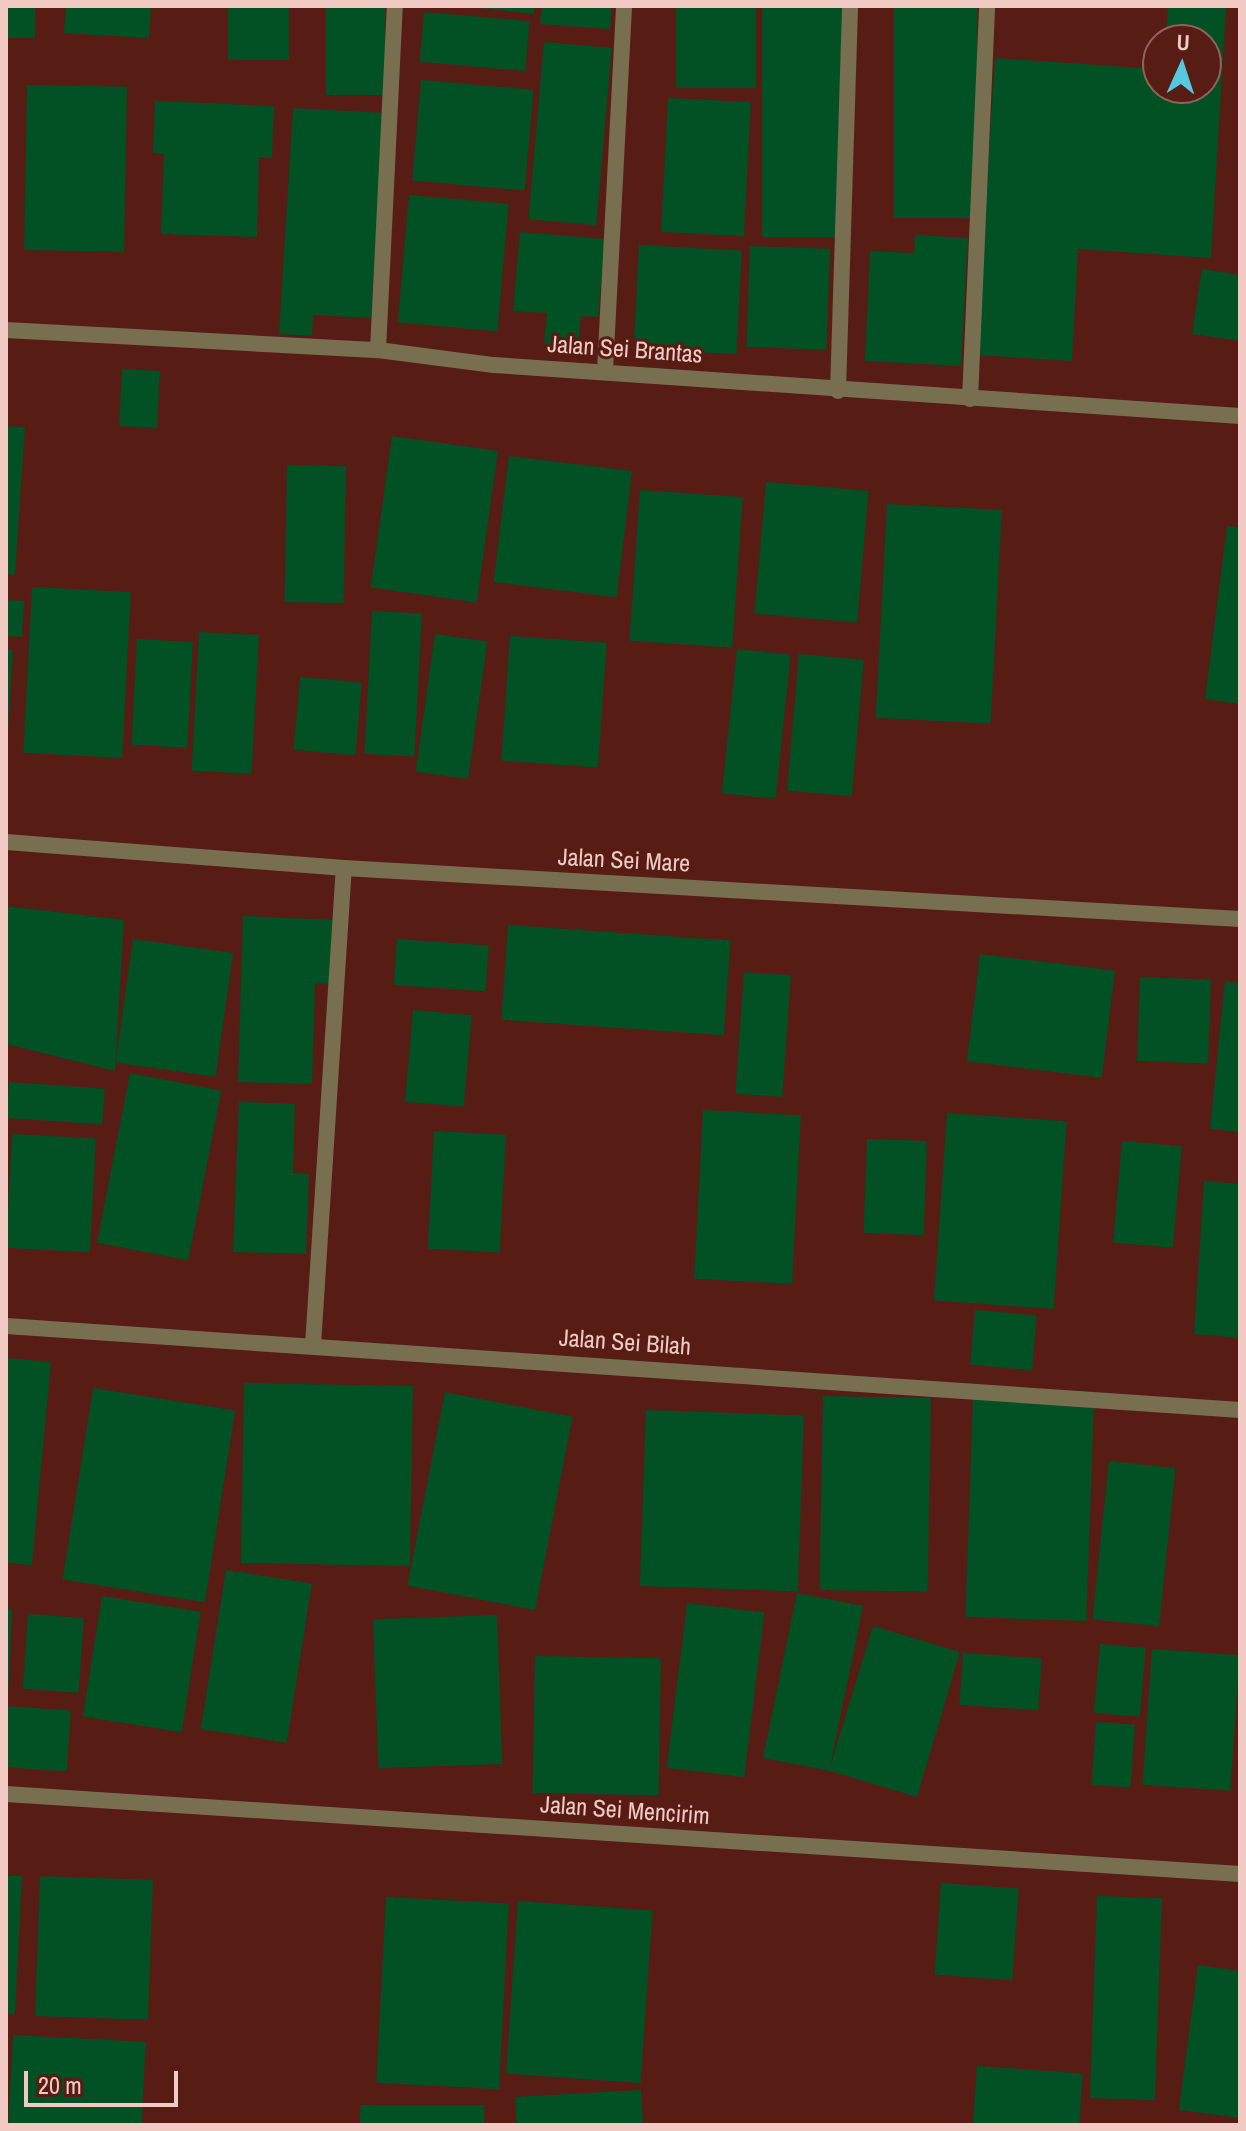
<!DOCTYPE html>
<html>
<head>
<meta charset="utf-8">
<style>
	body { margin:0 }
	#map { position:relative; width:1246px; height:2131px; overflow:hidden; background:#571c14; font-family:"Archivo Narrow",sans-serif }
	div>[style] { position:absolute }
	[style*='--x'] { left:calc(var(--x)*1px); top:calc(var(--y)*1px); width:calc(var(--w)*1px); rotate:calc(var(--a)*1deg) }
	.building>* { inset:0; background:#015124; transform-origin:0 0 }
	.minor>* { height:16px; margin:-8px; padding:0 8px; transform-origin:8px; border-radius:8px; background:#786e50 }
	span { translate:-50% -50%; white-space:nowrap; text-align:center; line-height:1.15; -webkit-text-stroke:6px #571c14; paint-order:stroke }
	.street-label { font-size:24px; color:#f0cac3 }
	.frame { position:absolute; inset:0; border:8px solid #f0cac3; pointer-events:none }
	.north { position:absolute; left:1142px; top:24px; width:80px; height:80px; box-sizing:border-box; background:#571c14; border:2px solid #94625a; border-radius:50%; rotate:3deg; font-size:22px; font-weight:700; line-height:32px; text-align:center; color:#f0cac3 }
	.north::after { content:''; display:block; margin:auto; width:28px; height:36px; background:#55cade; clip-path:polygon(50% 0,100% 100%,50% 72%,0 100%) }
	.scale { position:absolute; left:24px; top:2071px; width:154px; height:36px; box-sizing:border-box; border:4px solid #f0cac3; border-top:0; padding-left:10px; font-size:24px; line-height:28px; white-space:nowrap; color:#f0cac3; -webkit-text-stroke:6px #571c14; paint-order:stroke }
</style>
</head>
<body>
<div id="map">
	<div class="building">
		<div style="left:6px;top:6px;width:29px;height:32px"></div>
		<div style="clip-path:polygon(66px 6px,151px 6px,149px 38px,64px 33px)"></div>
		<div style="left:228px;top:6px;width:61px;height:54px"></div>
		<div style="left:326px;top:6px;width:59px;height:89px"></div>
		<div style="clip-path:polygon(462px 6px,535px 6px,534px 14px)"></div>
		<div style="clip-path:polygon(542px 6px,612px 6px,610px 29px,540px 24px)"></div>
		<div style="left:676px;top:6px;width:80px;height:82px"></div>
		<div style="left:762px;top:6px;width:80px;height:231px"></div>
		<div style="left:894px;top:6px;width:83px;height:212px"></div>
		<div style="clip-path:polygon(1168px 6px,1226px 6px,1211px 258px,1078px 249px,1072px 361px,976px 355px,995px 58px,1158px 69px,1158px 88px,1206px 88px,1206px 40px,1166px 40px)"></div>
		<div style="left:424px;top:12px;width:106px;height:50px;rotate:5deg"></div>
		<div style="left:544px;top:42px;width:68px;height:178px;rotate:5deg"></div>
		<div style="left:421px;top:80px;width:113px;height:101px;rotate:5deg"></div>
		<div style="left:27px;top:85px;width:100px;height:165px;rotate:1deg"></div>
		<div style="left:668px;top:98px;width:83px;height:134px;rotate:3deg"></div>
		<div style="clip-path:polygon(155px 101px,274px 106px,272px 158px,259px 157px,257px 237px,161px 234px,164px 154px,153px 153px)"></div>
		<div style="clip-path:polygon(293px 108px,384px 113px,371px 318px,313px 315px,312px 336px,279px 334px)"></div>
		<div style="left:409px;top:195px;width:100px;height:128px;rotate:5deg"></div>
		<div style="clip-path:polygon(520px 232px,605px 239px,598px 317px,581px 316px,578px 347px,544px 345px,547px 313px,513px 311px)"></div>
		<div style="clip-path:polygon(915px 235px,968px 238px,961px 366px,865px 361px,870px 251px,914px 253px)"></div>
		<div style="left:639px;top:245px;width:103px;height:104px;rotate:3deg"></div>
		<div style="left:750px;top:246px;width:80px;height:101px;rotate:2deg"></div>
		<div style="clip-path:polygon(1202px 269px,1240px 275px,1240px 341px,1192px 334px)"></div>
		<div style="left:122px;top:369px;width:38px;height:57px;rotate:3deg"></div>
		<div style="clip-path:polygon(6px 426px,25px 427px,15px 575px,6px 574px)"></div>
		<div style="left:392px;top:436px;width:107px;height:153px;rotate:8deg"></div>
		<div style="left:509px;top:456px;width:124px;height:127px;rotate:7deg"></div>
		<div style="left:287px;top:465px;width:59px;height:137px;rotate:1deg"></div>
		<div style="left:766px;top:482px;width:103px;height:132px;rotate:5deg"></div>
		<div style="left:640px;top:490px;width:103px;height:151px;rotate:4deg"></div>
		<div style="left:887px;top:504px;width:115px;height:214px;rotate:3deg"></div>
		<div style="clip-path:polygon(1227px 526px,1240px 528px,1240px 704px,1205px 699px)"></div>
		<div style="left:32px;top:587px;width:99px;height:166px;rotate:3deg"></div>
		<div style="left:6px;top:600px;width:18px;height:36px;rotate:3deg"></div>
		<div style="left:372px;top:611px;width:50px;height:143px;rotate:3deg"></div>
		<div style="left:199px;top:632px;width:60px;height:139px;rotate:3deg"></div>
		<div style="left:435px;top:634px;width:53px;height:139px;rotate:8deg"></div>
		<div style="left:510px;top:636px;width:97px;height:125px;rotate:4deg"></div>
		<div style="left:137px;top:639px;width:56px;height:106px;rotate:3deg"></div>
		<div style="clip-path:polygon(6px 649px,13px 650px,8px 735px,6px 735px)"></div>
		<div style="left:737px;top:649px;width:54px;height:145px;rotate:6deg"></div>
		<div style="left:799px;top:654px;width:65px;height:137px;rotate:5deg"></div>
		<div style="left:300px;top:677px;width:62px;height:73px;rotate:5deg"></div>
		<div style="clip-path:polygon(6px 906px,124px 920px,115px 1071px,6px 1044px)"></div>
		<div style="clip-path:polygon(243px 916px,334px 920px,332px 984px,315px 983px,312px 1084px,238px 1082px)"></div>
		<div style="left:508px;top:925px;width:223px;height:95px;rotate:4deg"></div>
		<div style="left:133px;top:939px;width:101px;height:125px;rotate:8deg"></div>
		<div style="left:397px;top:939px;width:92px;height:46px;rotate:4deg"></div>
		<div style="left:980px;top:954px;width:136px;height:108px;rotate:7deg"></div>
		<div style="left:744px;top:972px;width:47px;height:122px;rotate:4deg"></div>
		<div style="left:1140px;top:977px;width:71px;height:84px;rotate:2deg"></div>
		<div style="clip-path:polygon(1225px 981px,1240px 983px,1240px 1132px,1210px 1129px)"></div>
		<div style="left:413px;top:1010px;width:59px;height:92px;rotate:5deg"></div>
		<div style="left:130px;top:1073px;width:93px;height:173px;rotate:11deg"></div>
		<div style="left:9px;top:1082px;width:96px;height:36px;rotate:4deg"></div>
		<div style="clip-path:polygon(239px 1102px,295px 1104px,293px 1173px,309px 1174px,306px 1254px,233px 1252px)"></div>
		<div style="left:703px;top:1110px;width:98px;height:169px;rotate:3deg"></div>
		<div style="left:947px;top:1113px;width:120px;height:188px;rotate:4deg"></div>
		<div style="left:434px;top:1131px;width:72px;height:118px;rotate:3deg"></div>
		<div style="left:12px;top:1134px;width:84px;height:114px;rotate:3deg"></div>
		<div style="left:867px;top:1139px;width:60px;height:94px;rotate:2deg"></div>
		<div style="left:1122px;top:1141px;width:60px;height:102px;rotate:5deg"></div>
		<div style="clip-path:polygon(1204px 1181px,1240px 1184px,1240px 1338px,1194px 1334px)"></div>
		<div style="left:975px;top:1310px;width:62px;height:55px;rotate:5deg"></div>
		<div style="clip-path:polygon(6px 1358px,51px 1362px,32px 1565px,6px 1563px)"></div>
		<div style="left:244px;top:1383px;width:169px;height:180px;rotate:1deg"></div>
		<div style="left:93px;top:1388px;width:144px;height:194px;rotate:9deg"></div>
		<div style="left:445px;top:1392px;width:130px;height:197px;rotate:11deg"></div>
		<div style="left:823px;top:1396px;width:108px;height:194px;rotate:1deg"></div>
		<div style="left:973px;top:1399px;width:121px;height:218px;rotate:2deg"></div>
		<div style="left:646px;top:1410px;width:158px;height:176px;rotate:2deg"></div>
		<div style="left:1109px;top:1461px;width:67px;height:159px;rotate:6deg"></div>
		<div style="left:226px;top:1570px;width:87px;height:161px;rotate:9deg"></div>
		<div style="clip-path:polygon(797px 1593px,863px 1606px,830px 1767px,873px 1626px,960px 1652px,917px 1797px,830px 1771px,763px 1758px)"></div>
		<div style="left:102px;top:1596px;width:100px;height:122px;rotate:9deg"></div>
		<div style="left:687px;top:1603px;width:78px;height:166px;rotate:7deg"></div>
		<div style="clip-path:polygon(6px 1608px,12px 1609px,9px 1687px,6px 1687px)"></div>
		<div style="left:28px;top:1614px;width:56px;height:75px;rotate:4deg"></div>
		<div style="left:497px;top:1615px;width:149px;height:124px;rotate:88deg"></div>
		<div style="left:1100px;top:1644px;width:46px;height:69px;rotate:5deg"></div>
		<div style="left:1152px;top:1649px;width:88px;height:136px;rotate:4deg"></div>
		<div style="left:963px;top:1653px;width:79px;height:52px;rotate:4deg"></div>
		<div style="left:535px;top:1656px;width:126px;height:137px;rotate:1deg"></div>
		<div style="left:6px;top:1706px;width:65px;height:61px;rotate:4deg"></div>
		<div style="left:1096px;top:1722px;width:39px;height:63px;rotate:4deg"></div>
		<div style="clip-path:polygon(6px 1876px,22px 1876px,15px 2014px,6px 2014px)"></div>
		<div style="left:40px;top:1876px;width:113px;height:140px;rotate:2deg"></div>
		<div style="left:941px;top:1883px;width:78px;height:92px;rotate:4deg"></div>
		<div style="left:1097px;top:1896px;width:65px;height:202px;rotate:2deg"></div>
		<div style="left:386px;top:1897px;width:123px;height:186px;rotate:3deg"></div>
		<div style="left:518px;top:1901px;width:135px;height:173px;rotate:4deg"></div>
		<div style="clip-path:polygon(1198px 1965px,1240px 1971px,1240px 2118px,1179px 2110px)"></div>
		<div style="left:13px;top:2035px;width:133px;height:90px;rotate:3deg"></div>
		<div style="left:977px;top:2066px;width:106px;height:57px;rotate:4deg"></div>
		<div style="clip-path:polygon(641px 2090px,643px 2125px,517px 2125px,515px 2097px)"></div>
		<div style="left:360px;top:2105px;width:124px;height:20px"></div>
	</div>
	<div class="minor">
		<div style="--x:6;--y:330;--w:373;--a:3.1"></div>
		<div style="--x:378;--y:350;--w:117;--a:7.4"></div>
		<div style="--x:494;--y:365;--w:748;--a:3.91"></div>
		<div style="--x:378;--y:350;--w:344;--a:-87.2"></div>
		<div style="--x:605;--y:370;--w:364;--a:-87"></div>
		<div style="--x:838;--y:391;--w:385;--a:-88.2"></div>
		<div style="--x:970;--y:399;--w:393;--a:-87.5"></div>
		<div style="--x:6;--y:842;--w:339;--a:4.4"></div>
		<div style="--x:344;--y:868;--w:897;--a:3.26"></div>
		<div style="--x:6;--y:1326;--w:1237;--a:3.89"></div>
		<div style="--x:313;--y:1345;--w:478;--a:-86.3"></div>
		<div style="--x:6;--y:1794;--w:1237;--a:3.71"></div>
	</div>
	<div class="street-label">
		<span style="left:625px;top:349px;rotate:4deg">Jalan Sei Brantas</span>
		<span style="left:624px;top:860px;rotate:3deg">Jalan Sei Mare</span>
		<span style="left:625px;top:1342px;rotate:4deg">Jalan Sei Bilah</span>
		<span style="left:625px;top:1810px;rotate:4deg">Jalan Sei Mencirim</span>
	</div>
	<div class="frame"></div>
	<div class="north">U</div>
	<div class="scale">20 m</div>
</div>
</body>
</html>
